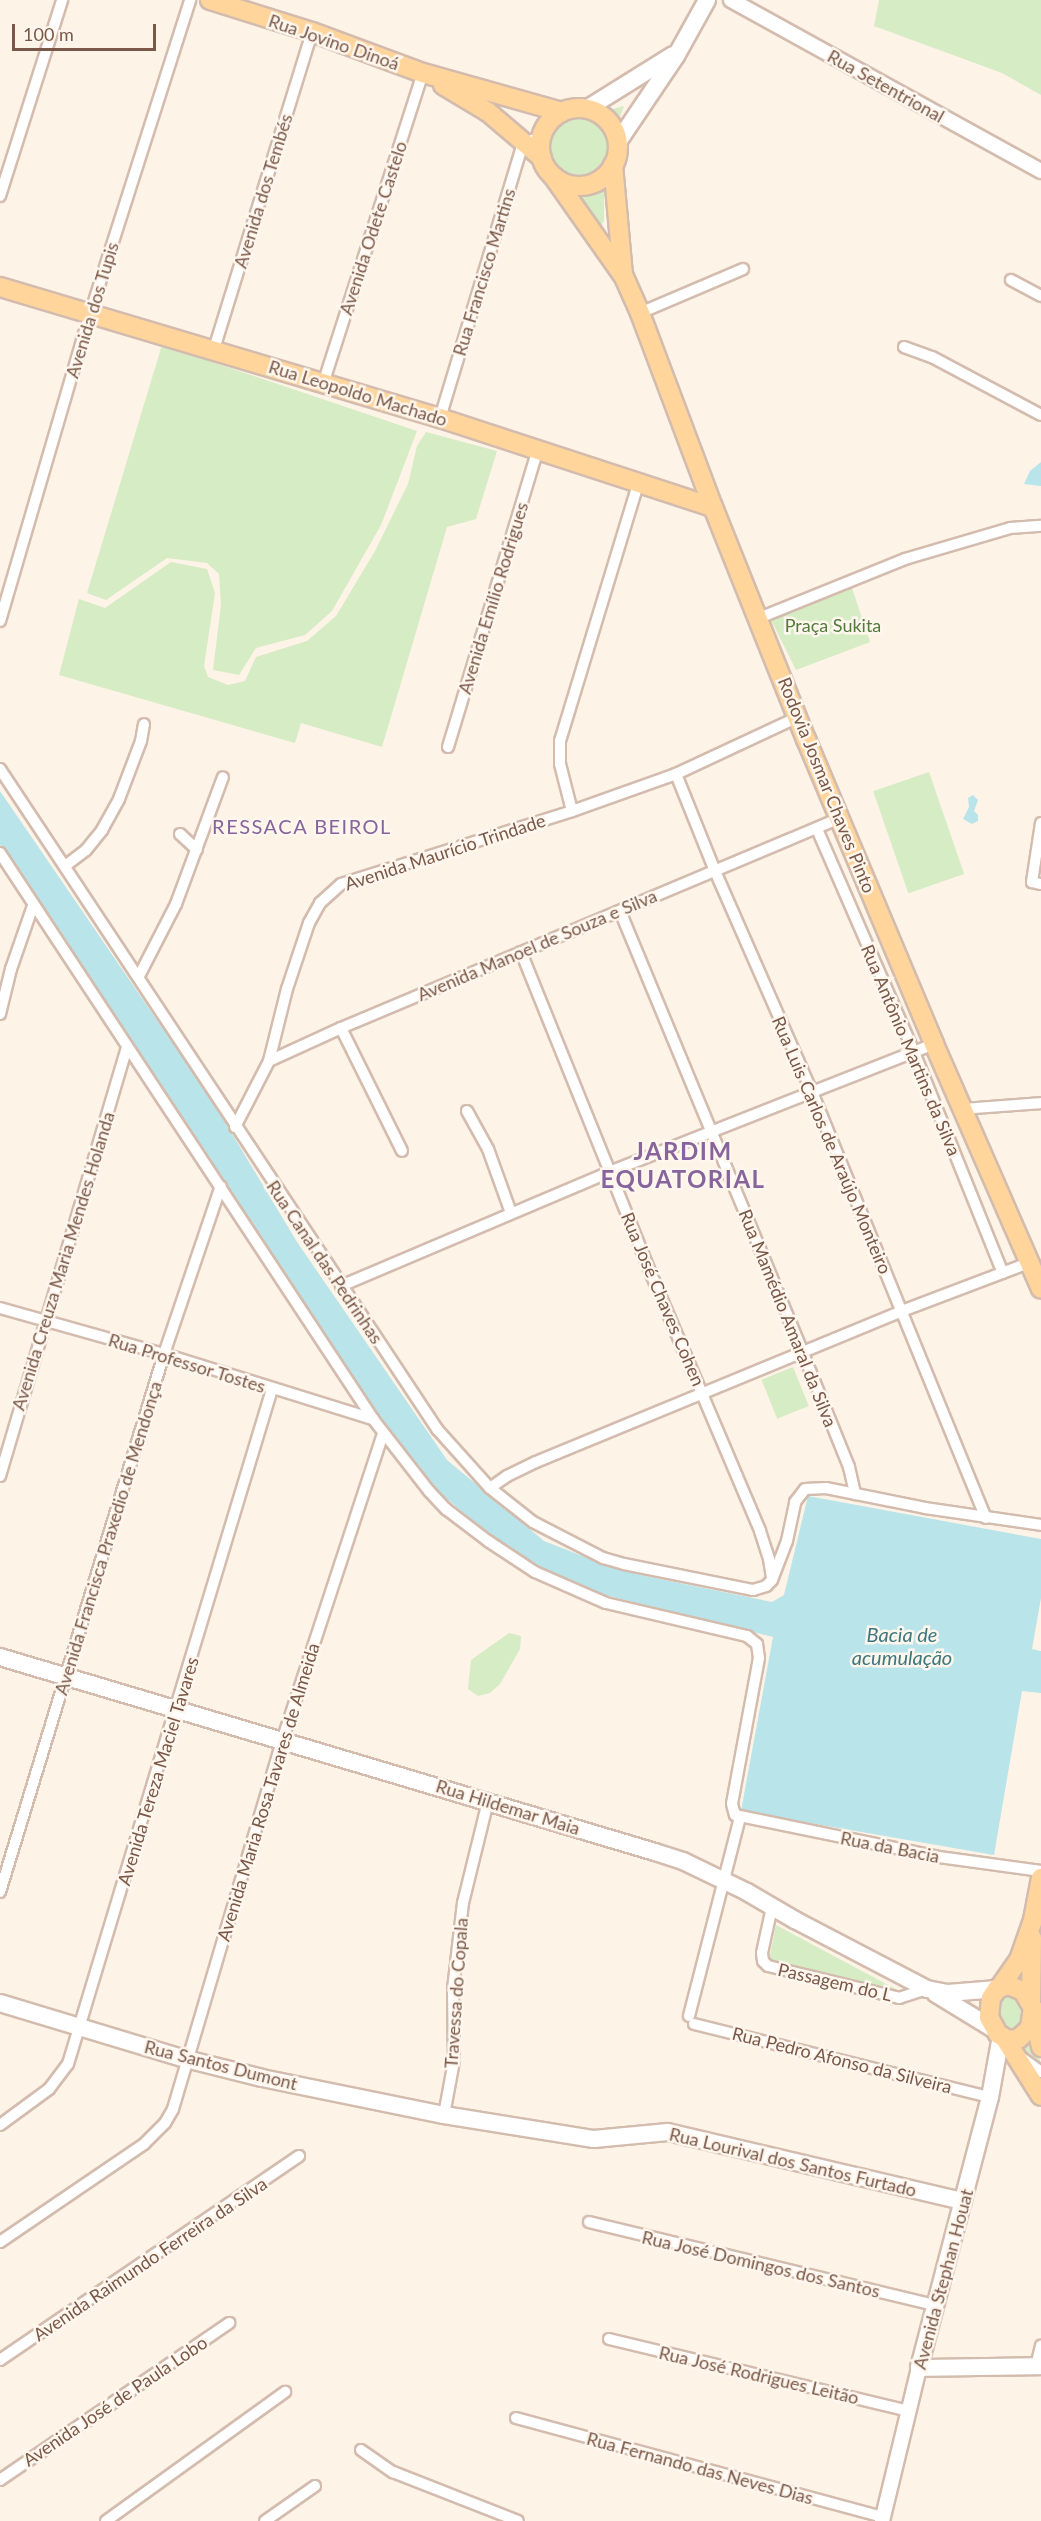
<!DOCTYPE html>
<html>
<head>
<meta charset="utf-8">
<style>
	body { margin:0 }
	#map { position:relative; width:1041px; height:2521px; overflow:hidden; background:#fdf3e6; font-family:Lato,sans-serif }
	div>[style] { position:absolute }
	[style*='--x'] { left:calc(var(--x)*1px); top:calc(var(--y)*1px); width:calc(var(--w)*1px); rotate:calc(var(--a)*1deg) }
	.green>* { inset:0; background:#d6ecc4; transform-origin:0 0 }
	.round { border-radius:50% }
	.water>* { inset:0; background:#b9e4e9 }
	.roads { filter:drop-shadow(2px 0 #d3bcae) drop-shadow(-2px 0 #d3bcae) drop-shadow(0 2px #d3bcae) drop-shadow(0 -2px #d3bcae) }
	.minor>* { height:10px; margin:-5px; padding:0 5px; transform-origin:5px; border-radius:5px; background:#fff }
	.tertiary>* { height:14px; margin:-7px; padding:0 7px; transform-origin:7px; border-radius:7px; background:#fff }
	.secondary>* { height:16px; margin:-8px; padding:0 8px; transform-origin:8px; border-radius:8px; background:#fff }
	.primary>* { height:18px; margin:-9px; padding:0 9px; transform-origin:9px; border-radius:9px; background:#ffd59c }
	.primary>.ring { margin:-9px; padding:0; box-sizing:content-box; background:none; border:18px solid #ffd59c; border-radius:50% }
	span { translate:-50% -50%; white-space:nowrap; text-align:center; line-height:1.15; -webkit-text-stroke:5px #fff7ee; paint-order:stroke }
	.street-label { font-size:18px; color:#795849 }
	.park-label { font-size:18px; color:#527a3d }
	.neighbourhood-label { font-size:20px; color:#87659c; letter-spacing:1.5px }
	.water-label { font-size:20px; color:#3c777e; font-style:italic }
	.district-label { font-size:24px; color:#87659c; font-weight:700; letter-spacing:1.5px }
	.scale { position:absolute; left:12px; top:24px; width:144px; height:27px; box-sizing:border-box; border:3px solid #795849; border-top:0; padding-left:8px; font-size:18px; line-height:21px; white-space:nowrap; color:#795849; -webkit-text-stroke:4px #fff7ee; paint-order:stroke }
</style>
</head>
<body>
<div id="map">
	<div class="green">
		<div style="clip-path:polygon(879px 0,1041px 0,1041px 95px,1002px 73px,874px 26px)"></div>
		<div style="clip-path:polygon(624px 106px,617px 124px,605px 111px)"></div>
		<div class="round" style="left:549px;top:116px;width:60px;height:60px"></div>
		<div style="clip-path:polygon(601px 188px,604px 189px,604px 221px,600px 227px,578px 197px)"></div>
		<div style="clip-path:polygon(162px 345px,417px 431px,381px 525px,332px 611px,305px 635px,256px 648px,239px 675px,213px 670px,221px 605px,219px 574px,207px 563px,167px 558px,106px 600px,87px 593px)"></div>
		<div style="clip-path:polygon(426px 432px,497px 451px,476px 519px,447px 527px,382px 747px,301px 723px,295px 743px,59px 675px,79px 599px,105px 608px,171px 562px,207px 569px,215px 593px,204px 666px,208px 677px,228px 685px,245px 681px,256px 657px,307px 641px,336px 616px,375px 551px,408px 484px,417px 446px)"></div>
		<div style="clip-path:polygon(851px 585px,870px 642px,796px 670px,771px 620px)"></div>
		<div style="left:929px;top:772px;width:108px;height:59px;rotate:71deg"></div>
		<div style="left:793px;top:1367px;width:42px;height:34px;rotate:68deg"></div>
		<div style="clip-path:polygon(509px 1633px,521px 1636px,520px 1649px,500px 1684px,490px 1693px,478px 1696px,468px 1689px,471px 1660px)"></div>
		<div style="clip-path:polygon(776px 1925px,905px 1994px,769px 1960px)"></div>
		<div style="clip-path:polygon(1004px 1992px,1017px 1995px,1023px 2006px,1025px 2016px,1019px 2032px,1007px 2032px,997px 2019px,999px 1996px)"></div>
		<div style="clip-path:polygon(1036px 2038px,1041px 2065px,1041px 2069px,1014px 2044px)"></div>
	</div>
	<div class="water">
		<div style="clip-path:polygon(1041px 462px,1041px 486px,1024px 484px,1030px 471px)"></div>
		<div style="clip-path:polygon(0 791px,213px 1102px,297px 1242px,447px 1460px,544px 1541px,608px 1566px,645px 1576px,772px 1602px,784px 1595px,808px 1496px,1041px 1539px,1041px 1598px,1032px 1649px,1041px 1651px,1041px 1693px,1022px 1691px,994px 1855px,741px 1811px,773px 1637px,577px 1588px,504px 1547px,440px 1493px,374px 1410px,30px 894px,0 845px)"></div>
		<div style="clip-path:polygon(973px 795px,978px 800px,974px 811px,978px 815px,978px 821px,972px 824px,963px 819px,969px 807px,968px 798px)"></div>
	</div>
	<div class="roads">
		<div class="minor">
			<div style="--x:0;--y:196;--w:206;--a:-72.4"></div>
			<div style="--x:1011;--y:280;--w:34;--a:28"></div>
			<div style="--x:640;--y:313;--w:112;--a:-23.1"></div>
			<div style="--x:904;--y:347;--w:30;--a:20"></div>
			<div style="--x:932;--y:357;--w:123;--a:28"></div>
			<div style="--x:214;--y:349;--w:332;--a:-72.8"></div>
			<div style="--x:323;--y:384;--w:327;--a:-72.2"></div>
			<div style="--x:440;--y:418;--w:281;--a:-73.2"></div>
			<div style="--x:521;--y:149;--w:11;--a:-45"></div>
			<div style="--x:529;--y:141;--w:13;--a:-18"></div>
			<div style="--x:759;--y:618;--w:157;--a:-22"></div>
			<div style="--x:905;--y:559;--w:109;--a:-16.4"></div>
			<div style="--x:1010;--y:528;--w:31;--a:-4"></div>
			<div style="--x:0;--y:621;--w:320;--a:-73.7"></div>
			<div style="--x:90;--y:314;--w:330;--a:-72.3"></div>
			<div style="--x:448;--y:747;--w:311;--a:-73.2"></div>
			<div style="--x:0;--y:769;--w:792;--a:56.49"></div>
			<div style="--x:437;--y:1429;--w:79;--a:48.1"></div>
			<div style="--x:490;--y:1488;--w:55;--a:38.3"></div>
			<div style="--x:533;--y:1522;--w:79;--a:27.2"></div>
			<div style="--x:603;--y:1558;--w:22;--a:16"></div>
			<div style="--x:624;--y:1564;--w:132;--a:11.4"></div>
			<div style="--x:753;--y:1590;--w:14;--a:-17"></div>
			<div style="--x:766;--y:1586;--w:8;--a:-45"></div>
			<div style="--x:772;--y:1580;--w:42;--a:-69"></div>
			<div style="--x:787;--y:1541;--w:40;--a:-78"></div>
			<div style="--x:795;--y:1502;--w:16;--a:-52"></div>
			<div style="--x:805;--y:1489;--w:21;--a:-3"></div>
			<div style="--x:826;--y:1488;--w:101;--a:11.4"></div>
			<div style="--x:925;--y:1508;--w:117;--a:8.3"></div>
			<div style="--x:676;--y:774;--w:105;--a:68.1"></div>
			<div style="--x:715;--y:871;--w:241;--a:66.3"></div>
			<div style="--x:812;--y:1092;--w:460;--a:67.8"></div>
			<div style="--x:572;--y:811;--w:49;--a:-104.3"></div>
			<div style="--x:560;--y:764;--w:23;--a:-90"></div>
			<div style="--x:560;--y:741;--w:272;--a:-73.1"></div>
			<div style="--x:1041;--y:823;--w:60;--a:98.7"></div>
			<div style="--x:1032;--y:882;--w:9;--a:13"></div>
			<div style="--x:817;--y:829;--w:243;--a:66.5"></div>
			<div style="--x:914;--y:1052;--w:238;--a:68.1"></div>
			<div style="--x:180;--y:834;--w:23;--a:43"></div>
			<div style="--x:0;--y:853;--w:678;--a:56.61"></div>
			<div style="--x:373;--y:1419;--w:91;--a:52.1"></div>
			<div style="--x:429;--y:1491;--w:25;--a:47"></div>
			<div style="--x:446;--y:1509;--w:53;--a:37.3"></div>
			<div style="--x:488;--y:1541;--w:56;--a:33.4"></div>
			<div style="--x:535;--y:1572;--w:77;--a:23.6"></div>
			<div style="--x:606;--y:1603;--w:145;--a:13.2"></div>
			<div style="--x:747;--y:1636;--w:13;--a:39"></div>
			<div style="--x:757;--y:1644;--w:14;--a:82"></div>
			<div style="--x:759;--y:1658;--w:148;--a:100.5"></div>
			<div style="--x:732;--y:1804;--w:11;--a:75"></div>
			<div style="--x:735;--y:1815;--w:208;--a:11.6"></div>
			<div style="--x:939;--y:1857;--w:103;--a:7.8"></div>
			<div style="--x:65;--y:866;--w:26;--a:-37"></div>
			<div style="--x:86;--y:850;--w:26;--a:-51"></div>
			<div style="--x:102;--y:830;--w:35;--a:-61"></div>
			<div style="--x:119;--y:799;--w:62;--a:-69.2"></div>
			<div style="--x:141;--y:741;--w:17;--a:-80"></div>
			<div style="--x:620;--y:911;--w:478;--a:67.5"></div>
			<div style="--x:803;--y:1353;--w:123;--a:68"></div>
			<div style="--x:849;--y:1467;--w:28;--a:77"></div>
			<div style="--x:521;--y:952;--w:349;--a:68"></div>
			<div style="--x:652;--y:1276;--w:277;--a:67"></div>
			<div style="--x:760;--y:1531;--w:29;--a:72"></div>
			<div style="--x:769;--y:1559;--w:20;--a:81"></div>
			<div style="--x:139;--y:976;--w:81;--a:-62.8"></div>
			<div style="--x:176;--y:904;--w:135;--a:-69.7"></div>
			<div style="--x:0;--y:1014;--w:46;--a:-76.3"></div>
			<div style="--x:11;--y:969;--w:67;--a:-70.8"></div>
			<div style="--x:341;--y:1028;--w:137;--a:63.6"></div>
			<div style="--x:269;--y:1061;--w:79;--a:-24.6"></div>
			<div style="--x:341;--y:1028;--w:541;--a:-22.82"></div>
			<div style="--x:962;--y:1109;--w:79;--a:-4.3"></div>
			<div style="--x:467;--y:1111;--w:43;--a:61.1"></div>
			<div style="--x:488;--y:1149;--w:68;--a:70.2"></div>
			<div style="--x:235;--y:1127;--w:74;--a:-62.7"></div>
			<div style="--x:269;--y:1061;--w:74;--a:-76"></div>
			<div style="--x:287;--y:989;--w:70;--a:-71.6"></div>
			<div style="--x:309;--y:923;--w:23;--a:-61"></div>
			<div style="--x:320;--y:903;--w:28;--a:-42"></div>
			<div style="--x:341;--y:884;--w:242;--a:-17.5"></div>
			<div style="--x:572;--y:811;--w:110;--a:-19.6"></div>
			<div style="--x:676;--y:774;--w:135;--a:-25"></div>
			<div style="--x:341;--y:1286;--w:291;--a:-23"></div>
			<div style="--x:609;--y:1172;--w:349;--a:-21.5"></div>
			<div style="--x:0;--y:1308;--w:170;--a:15.7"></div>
			<div style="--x:164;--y:1354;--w:219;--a:17.3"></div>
			<div style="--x:0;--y:1476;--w:448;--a:-73.5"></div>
			<div style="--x:490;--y:1488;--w:21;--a:-35"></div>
			<div style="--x:507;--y:1476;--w:32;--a:-26"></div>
			<div style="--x:536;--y:1462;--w:396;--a:-22.4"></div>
			<div style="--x:902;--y:1311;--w:138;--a:-20.8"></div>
			<div style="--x:0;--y:1892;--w:562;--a:-73.05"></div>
			<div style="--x:164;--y:1354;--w:177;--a:-71.3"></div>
			<div style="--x:772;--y:1907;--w:47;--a:102.3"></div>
			<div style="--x:762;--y:1953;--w:8;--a:83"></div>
			<div style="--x:763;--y:1961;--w:7;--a:45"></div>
			<div style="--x:768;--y:1966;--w:135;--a:13.7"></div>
			<div style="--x:899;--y:1998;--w:29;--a:-18"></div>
			<div style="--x:689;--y:2016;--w:205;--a:-75.6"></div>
			<div style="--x:694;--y:2024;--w:305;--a:13.9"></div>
			<div style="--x:1022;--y:2058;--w:24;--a:36"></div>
			<div style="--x:444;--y:2115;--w:55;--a:-79.5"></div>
			<div style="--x:454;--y:2061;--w:72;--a:-90.8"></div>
			<div style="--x:453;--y:1989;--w:87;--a:-83.4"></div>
			<div style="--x:463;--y:1903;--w:105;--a:-76.2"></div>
			<div style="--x:0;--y:2125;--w:61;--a:-36.3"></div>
			<div style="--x:49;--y:2089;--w:31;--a:-53"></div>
			<div style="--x:68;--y:2064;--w:705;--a:-73.18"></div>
			<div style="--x:589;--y:2222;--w:355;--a:13.5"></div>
			<div style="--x:0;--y:2242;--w:174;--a:-34.2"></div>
			<div style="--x:144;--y:2144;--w:30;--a:-45"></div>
			<div style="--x:165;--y:2123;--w:16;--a:-60"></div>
			<div style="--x:173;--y:2109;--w:384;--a:-73.5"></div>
			<div style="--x:282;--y:1741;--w:323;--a:-71.8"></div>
			<div style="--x:609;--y:2339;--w:309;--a:13.5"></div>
			<div style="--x:0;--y:2360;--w:362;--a:-34.3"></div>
			<div style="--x:1036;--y:2366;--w:21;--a:-76"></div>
			<div style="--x:516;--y:2418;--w:380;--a:15.1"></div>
			<div style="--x:361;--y:2450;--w:39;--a:35"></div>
			<div style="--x:393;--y:2472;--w:134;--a:21.4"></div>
			<div style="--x:0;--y:2480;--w:278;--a:-34.4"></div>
			<div style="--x:106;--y:2521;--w:221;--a:-35.8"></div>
			<div style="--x:265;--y:2521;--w:61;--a:-35"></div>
		</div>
		<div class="tertiary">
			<div style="--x:731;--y:0;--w:354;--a:28.9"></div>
			<div style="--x:882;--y:2521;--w:157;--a:-76.4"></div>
		</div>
		<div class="secondary">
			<div style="--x:588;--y:108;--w:100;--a:-31.9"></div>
			<div style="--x:618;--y:142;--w:104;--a:-56"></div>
			<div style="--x:676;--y:56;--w:64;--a:-61"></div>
			<div style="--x:0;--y:1657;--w:683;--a:16.58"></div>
			<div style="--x:655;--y:1852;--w:29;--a:18"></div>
			<div style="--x:683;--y:1861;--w:71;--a:25.8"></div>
			<div style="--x:747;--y:1892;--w:56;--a:30.3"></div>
			<div style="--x:795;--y:1920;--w:149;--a:27.6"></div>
			<div style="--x:927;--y:1989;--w:21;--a:11"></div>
			<div style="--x:948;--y:1993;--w:49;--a:-4.7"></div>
			<div style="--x:936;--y:1994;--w:69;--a:31.4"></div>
			<div style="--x:0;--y:2003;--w:194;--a:16.8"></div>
			<div style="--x:186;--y:2059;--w:78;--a:14"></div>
			<div style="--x:262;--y:2078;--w:186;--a:11.5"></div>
			<div style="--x:444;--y:2115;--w:152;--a:9.1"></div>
			<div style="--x:594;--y:2139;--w:74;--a:-5.4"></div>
			<div style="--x:668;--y:2132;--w:303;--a:13.2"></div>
			<div style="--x:1001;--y:2036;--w:62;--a:100.2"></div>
			<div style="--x:990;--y:2097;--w:280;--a:104.7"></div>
			<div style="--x:919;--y:2368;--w:122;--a:-0.9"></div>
		</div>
		<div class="primary">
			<div style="--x:210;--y:0;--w:107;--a:17.4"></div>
			<div style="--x:312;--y:32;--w:118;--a:20.3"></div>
			<div style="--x:423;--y:73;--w:144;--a:15.7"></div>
			<div style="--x:443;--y:85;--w:52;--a:31"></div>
			<div style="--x:488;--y:112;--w:71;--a:40.4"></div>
			<div class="ring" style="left:540px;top:108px;width:60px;height:60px"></div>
			<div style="--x:613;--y:165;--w:110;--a:84.8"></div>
			<div style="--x:553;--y:176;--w:123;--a:54.9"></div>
			<div style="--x:624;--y:277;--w:39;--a:66"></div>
			<div style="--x:640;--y:313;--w:207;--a:69.4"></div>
			<div style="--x:713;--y:507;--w:250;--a:68.2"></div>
			<div style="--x:806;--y:739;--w:331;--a:67.2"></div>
			<div style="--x:934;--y:1044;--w:267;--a:66.4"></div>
			<div style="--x:0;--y:287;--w:459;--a:16.6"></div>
			<div style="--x:440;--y:418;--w:287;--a:18.1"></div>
			<div style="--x:1008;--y:1985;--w:16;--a:22"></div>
			<div style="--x:1023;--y:1991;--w:20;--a:60"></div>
			<div style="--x:1033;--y:2008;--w:20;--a:99"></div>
			<div style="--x:1030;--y:2028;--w:16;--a:137"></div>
			<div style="--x:1018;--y:2039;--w:10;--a:174"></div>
			<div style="--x:1008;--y:2040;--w:12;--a:-149"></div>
			<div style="--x:998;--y:2034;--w:19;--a:-118"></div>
			<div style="--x:989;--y:2017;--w:19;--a:-84"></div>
			<div style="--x:991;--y:1998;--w:11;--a:-56"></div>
			<div style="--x:997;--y:1989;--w:12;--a:-20"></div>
			<div style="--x:1000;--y:1987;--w:33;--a:-55"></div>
			<div style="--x:1019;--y:1960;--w:42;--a:-70.7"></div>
			<div style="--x:1033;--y:1920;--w:43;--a:-79.2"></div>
			<div style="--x:1031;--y:2002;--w:64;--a:-89.1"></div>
			<div style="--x:1034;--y:2016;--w:32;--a:77"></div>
			<div style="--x:1005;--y:2039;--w:67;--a:57.7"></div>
		</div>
	</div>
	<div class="street-label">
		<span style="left:334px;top:42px;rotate:19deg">Rua Jovino Dinoá</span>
		<span style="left:886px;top:86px;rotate:29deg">Rua Setentrional</span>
		<span style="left:263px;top:191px;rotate:-73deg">Avenida dos Tembés</span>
		<span style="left:373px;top:228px;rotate:-72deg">Avenida Odete Castelo</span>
		<span style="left:484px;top:272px;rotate:-73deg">Rua Francisco Martins</span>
		<span style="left:92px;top:310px;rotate:-73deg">Avenida dos Tupis</span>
		<span style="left:358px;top:393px;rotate:17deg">Rua Leopoldo Machado</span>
		<span style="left:493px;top:598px;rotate:-73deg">Avenida Emílio Rodrigues</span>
		<span style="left:827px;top:785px;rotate:68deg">Rodovia Josmar Chaves Pinto</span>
		<span style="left:445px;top:852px;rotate:-18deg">Avenida Maurício Trindade</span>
		<span style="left:537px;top:945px;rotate:-23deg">Avenida Manoel de Souza e Silva</span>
		<span style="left:911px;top:1050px;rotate:67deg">Rua Antônio Martins da Silva</span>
		<span style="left:832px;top:1145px;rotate:67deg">Rua Luis Carlos de Araújo Monteiro</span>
		<span style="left:63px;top:1261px;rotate:-73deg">Avenida Creuza Maria Mendes Holanda</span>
		<span style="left:325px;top:1262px;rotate:56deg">Rua Canal das Pedrinhas</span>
		<span style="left:663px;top:1299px;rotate:67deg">Rua José Chaves Cohen</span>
		<span style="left:788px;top:1318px;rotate:68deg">Rua Mamédio Amaral da Silva</span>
		<span style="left:187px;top:1363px;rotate:17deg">Rua Professor Tostes</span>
		<span style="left:108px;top:1538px;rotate:-73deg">Avenida Francisca Praxedio de Mendonça</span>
		<span style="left:158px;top:1771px;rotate:-73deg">Avenida Tereza Maciel Tavares</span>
		<span style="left:268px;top:1792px;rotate:-73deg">Avenida Maria Rosa Tavares de Almeida</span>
		<span style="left:508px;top:1807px;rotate:17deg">Rua Hildemar Maia</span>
		<span style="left:890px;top:1847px;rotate:11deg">Rua da Bacia</span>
		<span style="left:835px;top:1982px;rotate:13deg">Passagem do L</span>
		<span style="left:456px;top:1993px;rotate:-86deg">Travessa do Copala</span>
		<span style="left:842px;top:2060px;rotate:14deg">Rua Pedro Afonso da Silveira</span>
		<span style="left:221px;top:2065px;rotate:14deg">Rua Santos Dumont</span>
		<span style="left:793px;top:2162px;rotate:13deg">Rua Lourival dos Santos Furtado</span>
		<span style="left:150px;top:2259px;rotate:-34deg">Avenida Raimundo Ferreira da Silva</span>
		<span style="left:761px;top:2264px;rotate:13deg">Rua José Domingos dos Santos</span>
		<span style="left:943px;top:2279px;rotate:-75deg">Avenida Stephan Houat</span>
		<span style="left:759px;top:2375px;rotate:13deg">Rua José Rodrigues Leitão</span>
		<span style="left:115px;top:2401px;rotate:-34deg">Avenida José de Paula Lobo</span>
		<span style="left:700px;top:2468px;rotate:15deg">Rua Fernando das Neves Dias</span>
	</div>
	<div class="park-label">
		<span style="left:833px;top:625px">Praça Sukita</span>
	</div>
	<div class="neighbourhood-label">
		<span style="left:302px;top:826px">RESSACA BEIROL</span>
	</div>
	<div class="water-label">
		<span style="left:902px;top:1646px">Bacia de<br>acumulação</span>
	</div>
	<div class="district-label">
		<span style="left:683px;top:1165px">JARDIM<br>EQUATORIAL</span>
	</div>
	<div class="scale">100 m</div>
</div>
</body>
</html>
